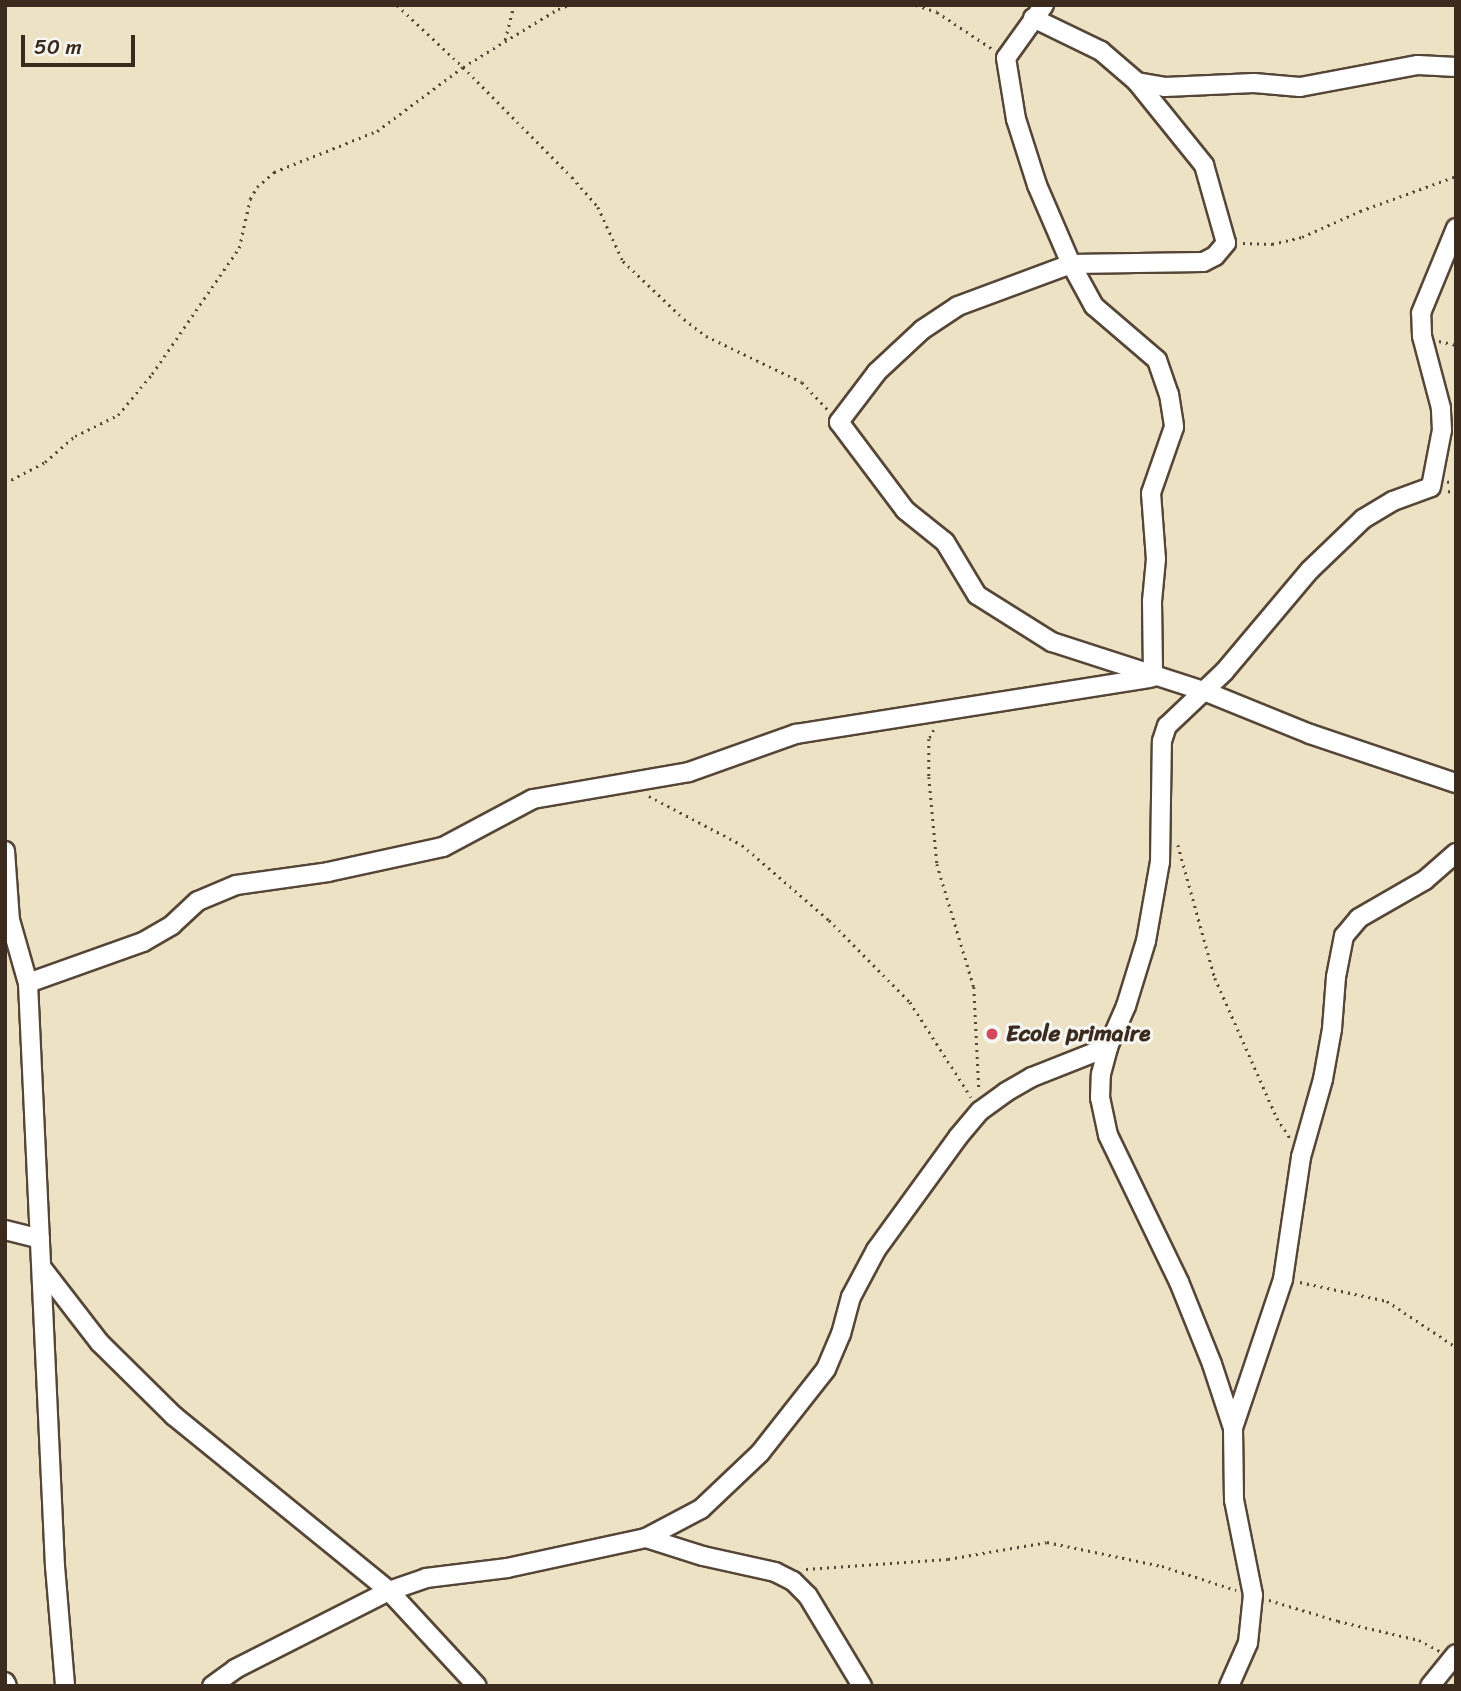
<!DOCTYPE html>
<html>
<head>
<meta charset="utf-8">
<style>
	body { margin:0 }
	#map { position:relative; width:1461px; height:1691px; overflow:hidden; background:#eee2c5; font-family:Sriracha,sans-serif }
	div>[style] { position:absolute }
	[style*='--x'] { left:calc(var(--x)*1px); top:calc(var(--y)*1px); width:calc(var(--w)*1px); rotate:calc(var(--a)*1deg) }
	.path>* { height:2.5px; margin-top:-1.25px; transform-origin:0; background:repeating-linear-gradient(90deg,#564637 0 2px,transparent 0 7px) }
	.roads { filter:drop-shadow(2px 0 #564637) drop-shadow(-2px 0 #564637) drop-shadow(0 2px #564637) drop-shadow(0 -2px #564637) }
	.minor>* { height:18px; margin:-9px; padding:0 9px; transform-origin:9px; border-radius:9px; background:#fff }
	.dots>* { width:19px; height:19px; translate:-50% -50%; box-sizing:border-box; border:4px solid #f6f6f2; border-radius:50% }
	span { translate:-50% -50%; white-space:nowrap; text-align:center; line-height:1.15; -webkit-text-stroke:6px #f6f6f2; paint-order:stroke }
	.poi-label { font-size:23px; color:#3b2a1e; font-weight:700 }
	.left { translate:0 -50%; text-align:left }
	.frame { position:absolute; inset:0; border:7px solid #3b2a1e; pointer-events:none }
	.scale { position:absolute; left:21px; top:35px; width:114px; height:32px; box-sizing:border-box; border:4px solid #3b2a1e; border-top:0; padding-left:9px; font-size:21px; line-height:24px; white-space:nowrap; color:#3b2a1e; -webkit-text-stroke:5px #f6f6f2; paint-order:stroke }
</style>
</head>
<body>
<div id="map">
	<div class="path">
		<div style="--x:397;--y:5;--w:91;--a:43.2"></div>
		<div style="--x:463;--y:67;--w:155;--a:45.3"></div>
		<div style="--x:572;--y:177;--w:40;--a:49"></div>
		<div style="--x:598;--y:207;--w:60;--a:65.2"></div>
		<div style="--x:623;--y:261;--w:84;--a:43.6"></div>
		<div style="--x:684;--y:319;--w:28;--a:38"></div>
		<div style="--x:706;--y:336;--w:106;--a:25.6"></div>
		<div style="--x:802;--y:382;--w:37;--a:47"></div>
		<div style="--x:916;--y:5;--w:22;--a:18"></div>
		<div style="--x:937;--y:12;--w:69;--a:33.7"></div>
		<div style="--x:505;--y:40;--w:36;--a:-76"></div>
		<div style="--x:1243;--y:243;--w:29;--a:2"></div>
		<div style="--x:1272;--y:244;--w:31;--a:-13"></div>
		<div style="--x:1302;--y:237;--w:64;--a:-24.1"></div>
		<div style="--x:1360;--y:211;--w:102;--a:-20"></div>
		<div style="--x:1439;--y:341;--w:17;--a:13"></div>
		<div style="--x:1447;--y:482;--w:9;--a:-13"></div>
		<div style="--x:5;--y:483;--w:45;--a:-27.7"></div>
		<div style="--x:45;--y:462;--w:40;--a:-41"></div>
		<div style="--x:75;--y:436;--w:48;--a:-26"></div>
		<div style="--x:118;--y:415;--w:53;--a:-50.3"></div>
		<div style="--x:152;--y:374;--w:153;--a:-55.4"></div>
		<div style="--x:239;--y:248;--w:50;--a:-77.3"></div>
		<div style="--x:250;--y:199;--w:14;--a:-60"></div>
		<div style="--x:257;--y:187;--w:23;--a:-41"></div>
		<div style="--x:274;--y:172;--w:111;--a:-21.7"></div>
		<div style="--x:377;--y:131;--w:107;--a:-36.7"></div>
		<div style="--x:463;--y:67;--w:111;--a:-31.4"></div>
		<div style="--x:558;--y:9;--w:12;--a:-20"></div>
		<div style="--x:1448;--y:491;--w:8;--a:14"></div>
		<div style="--x:934;--y:730;--w:10;--a:119"></div>
		<div style="--x:929;--y:739;--w:38;--a:90"></div>
		<div style="--x:929;--y:777;--w:87;--a:84.7"></div>
		<div style="--x:937;--y:864;--w:128;--a:73.3"></div>
		<div style="--x:974;--y:987;--w:104;--a:87.2"></div>
		<div style="--x:649;--y:796;--w:105;--a:27.8"></div>
		<div style="--x:742;--y:845;--w:115;--a:40.8"></div>
		<div style="--x:829;--y:920;--w:115;--a:45.4"></div>
		<div style="--x:910;--y:1002;--w:113;--a:57.3"></div>
		<div style="--x:1178;--y:845;--w:138;--a:74.5"></div>
		<div style="--x:1215;--y:978;--w:153;--a:66.1"></div>
		<div style="--x:1277;--y:1118;--w:24;--a:57"></div>
		<div style="--x:1300;--y:1282;--w:89;--a:12.3"></div>
		<div style="--x:1387;--y:1301;--w:83;--a:33.7"></div>
		<div style="--x:806;--y:1569;--w:142;--a:-4"></div>
		<div style="--x:948;--y:1559;--w:100;--a:-9.7"></div>
		<div style="--x:1047;--y:1542;--w:117;--a:11.8"></div>
		<div style="--x:1162;--y:1566;--w:78;--a:18"></div>
		<div style="--x:1269;--y:1600;--w:72;--a:16.9"></div>
		<div style="--x:1338;--y:1621;--w:83;--a:13.2"></div>
		<div style="--x:1419;--y:1640;--w:24;--a:28"></div>
	</div>
	<div class="roads">
		<div class="minor">
			<div style="--x:1044;--y:5;--w:65;--a:125.6"></div>
			<div style="--x:1006;--y:58;--w:62;--a:80.7"></div>
			<div style="--x:1016;--y:119;--w:69;--a:72.3"></div>
			<div style="--x:1037;--y:185;--w:86;--a:66.7"></div>
			<div style="--x:1071;--y:264;--w:121;--a:159.6"></div>
			<div style="--x:958;--y:306;--w:43;--a:146.3"></div>
			<div style="--x:922;--y:330;--w:62;--a:137"></div>
			<div style="--x:877;--y:372;--w:63;--a:127.2"></div>
			<div style="--x:839;--y:422;--w:110;--a:53.1"></div>
			<div style="--x:905;--y:510;--w:51;--a:38.7"></div>
			<div style="--x:945;--y:542;--w:62;--a:58.9"></div>
			<div style="--x:977;--y:595;--w:89;--a:32.1"></div>
			<div style="--x:1052;--y:642;--w:160;--a:17.9"></div>
			<div style="--x:1204;--y:691;--w:114;--a:22.1"></div>
			<div style="--x:1310;--y:734;--w:154;--a:18.6"></div>
			<div style="--x:1033;--y:18;--w:76;--a:25.9"></div>
			<div style="--x:1101;--y:51;--w:48;--a:40.7"></div>
			<div style="--x:1137;--y:82;--w:28;--a:10"></div>
			<div style="--x:1165;--y:87;--w:89;--a:-2.6"></div>
			<div style="--x:1254;--y:83;--w:46;--a:5"></div>
			<div style="--x:1300;--y:87;--w:120;--a:-10.6"></div>
			<div style="--x:1418;--y:65;--w:38;--a:3"></div>
			<div style="--x:1137;--y:82;--w:107;--a:51.1"></div>
			<div style="--x:1204;--y:165;--w:81;--a:74.2"></div>
			<div style="--x:1226;--y:243;--w:17;--a:130"></div>
			<div style="--x:1215;--y:256;--w:13;--a:153"></div>
			<div style="--x:1203;--y:262;--w:132;--a:179.1"></div>
			<div style="--x:1071;--y:264;--w:48;--a:61.3"></div>
			<div style="--x:1094;--y:306;--w:83;--a:40.6"></div>
			<div style="--x:1157;--y:360;--w:36;--a:71"></div>
			<div style="--x:1169;--y:394;--w:33;--a:81"></div>
			<div style="--x:1174;--y:427;--w:70;--a:109.2"></div>
			<div style="--x:1151;--y:493;--w:66;--a:85.7"></div>
			<div style="--x:1156;--y:559;--w:42;--a:95.4"></div>
			<div style="--x:1152;--y:601;--w:76;--a:89.2"></div>
			<div style="--x:5;--y:851;--w:69;--a:85.9"></div>
			<div style="--x:10;--y:920;--w:66;--a:74.1"></div>
			<div style="--x:28;--y:983;--w:584;--a:87.35"></div>
			<div style="--x:55;--y:1566;--w:120;--a:85.2"></div>
			<div style="--x:28;--y:983;--w:122;--a:-19.6"></div>
			<div style="--x:143;--y:942;--w:34;--a:-30"></div>
			<div style="--x:172;--y:925;--w:35;--a:-43"></div>
			<div style="--x:198;--y:901;--w:41;--a:-22.8"></div>
			<div style="--x:236;--y:885;--w:93;--a:-8"></div>
			<div style="--x:328;--y:872;--w:118;--a:-12.3"></div>
			<div style="--x:443;--y:847;--w:102;--a:-28.1"></div>
			<div style="--x:533;--y:799;--w:158;--a:-9.8"></div>
			<div style="--x:689;--y:772;--w:114;--a:-19.6"></div>
			<div style="--x:796;--y:734;--w:358;--a:-9"></div>
			<div style="--x:5;--y:1230;--w:36;--a:14"></div>
			<div style="--x:42;--y:1268;--w:95;--a:52.3"></div>
			<div style="--x:100;--y:1343;--w:104;--a:44.6"></div>
			<div style="--x:174;--y:1416;--w:277;--a:39.1"></div>
			<div style="--x:389;--y:1591;--w:129;--a:47.2"></div>
			<div style="--x:1233;--y:1428;--w:67;--a:-108.2"></div>
			<div style="--x:1212;--y:1364;--w:88;--a:-111.9"></div>
			<div style="--x:1179;--y:1282;--w:163;--a:-115.8"></div>
			<div style="--x:1108;--y:1135;--w:38;--a:-102"></div>
			<div style="--x:1100;--y:1098;--w:24;--a:-88"></div>
			<div style="--x:1101;--y:1074;--w:28;--a:-75"></div>
			<div style="--x:1108;--y:1047;--w:45;--a:-66.3"></div>
			<div style="--x:1126;--y:1006;--w:68;--a:-72.9"></div>
			<div style="--x:1146;--y:941;--w:80;--a:-80"></div>
			<div style="--x:1160;--y:862;--w:121;--a:-89.1"></div>
			<div style="--x:1162;--y:741;--w:16;--a:-72"></div>
			<div style="--x:1167;--y:726;--w:79;--a:-43.5"></div>
			<div style="--x:1224;--y:672;--w:133;--a:-49.9"></div>
			<div style="--x:1310;--y:570;--w:74;--a:-43.9"></div>
			<div style="--x:1363;--y:519;--w:35;--a:-31"></div>
			<div style="--x:1393;--y:501;--w:40;--a:-20.2"></div>
			<div style="--x:1431;--y:487;--w:58;--a:-79.1"></div>
			<div style="--x:1442;--y:430;--w:22;--a:-93"></div>
			<div style="--x:1441;--y:408;--w:74;--a:-104.8"></div>
			<div style="--x:1422;--y:336;--w:23;--a:-92"></div>
			<div style="--x:1421;--y:313;--w:92;--a:-67.6"></div>
			<div style="--x:646;--y:1538;--w:60;--a:17.5"></div>
			<div style="--x:703;--y:1556;--w:74;--a:12.5"></div>
			<div style="--x:775;--y:1572;--w:20;--a:27"></div>
			<div style="--x:793;--y:1581;--w:21;--a:45"></div>
			<div style="--x:808;--y:1596;--w:105;--a:59"></div>
			<div style="--x:5;--y:1682;--w:4;--a:63"></div>
			<div style="--x:212;--y:1686;--w:29;--a:-36"></div>
			<div style="--x:235;--y:1669;--w:173;--a:-26.9"></div>
			<div style="--x:389;--y:1591;--w:39;--a:-19"></div>
			<div style="--x:426;--y:1578;--w:82;--a:-7"></div>
			<div style="--x:507;--y:1568;--w:142;--a:-12.2"></div>
			<div style="--x:646;--y:1538;--w:62;--a:-27.8"></div>
			<div style="--x:701;--y:1509;--w:81;--a:-43.5"></div>
			<div style="--x:760;--y:1453;--w:107;--a:-51.8"></div>
			<div style="--x:826;--y:1369;--w:38;--a:-67"></div>
			<div style="--x:841;--y:1334;--w:38;--a:-75"></div>
			<div style="--x:851;--y:1297;--w:53;--a:-62"></div>
			<div style="--x:876;--y:1250;--w:140;--a:-54"></div>
			<div style="--x:958;--y:1137;--w:34;--a:-50"></div>
			<div style="--x:980;--y:1111;--w:32;--a:-36"></div>
			<div style="--x:1006;--y:1092;--w:30;--a:-30"></div>
			<div style="--x:1032;--y:1077;--w:82;--a:-21.5"></div>
			<div style="--x:1229;--y:1686;--w:47;--a:-66.2"></div>
			<div style="--x:1248;--y:1643;--w:48;--a:-84.1"></div>
			<div style="--x:1253;--y:1595;--w:97;--a:-101.3"></div>
			<div style="--x:1234;--y:1500;--w:72;--a:-90.8"></div>
			<div style="--x:1233;--y:1428;--w:157;--a:-71.4"></div>
			<div style="--x:1283;--y:1279;--w:123;--a:-81.6"></div>
			<div style="--x:1301;--y:1157;--w:81;--a:-74.2"></div>
			<div style="--x:1323;--y:1079;--w:51;--a:-79.8"></div>
			<div style="--x:1332;--y:1029;--w:52;--a:-85.6"></div>
			<div style="--x:1336;--y:977;--w:42;--a:-79"></div>
			<div style="--x:1344;--y:936;--w:23;--a:-50"></div>
			<div style="--x:1359;--y:918;--w:76;--a:-29.9"></div>
			<div style="--x:1425;--y:880;--w:41;--a:-41.1"></div>
			<div style="--x:1430;--y:1686;--w:41;--a:-50.9"></div>
		</div>
	</div>
	<div class="dots">
		<div style="left:992px;top:1034px;background:#d1495b"></div>
	</div>
	<div class="poi-label">
		<span class="left" style="left:1006px;top:1034px">Ecole primaire</span>
	</div>
	<div class="frame"></div>
	<div class="scale">50 m</div>
</div>
</body>
</html>
